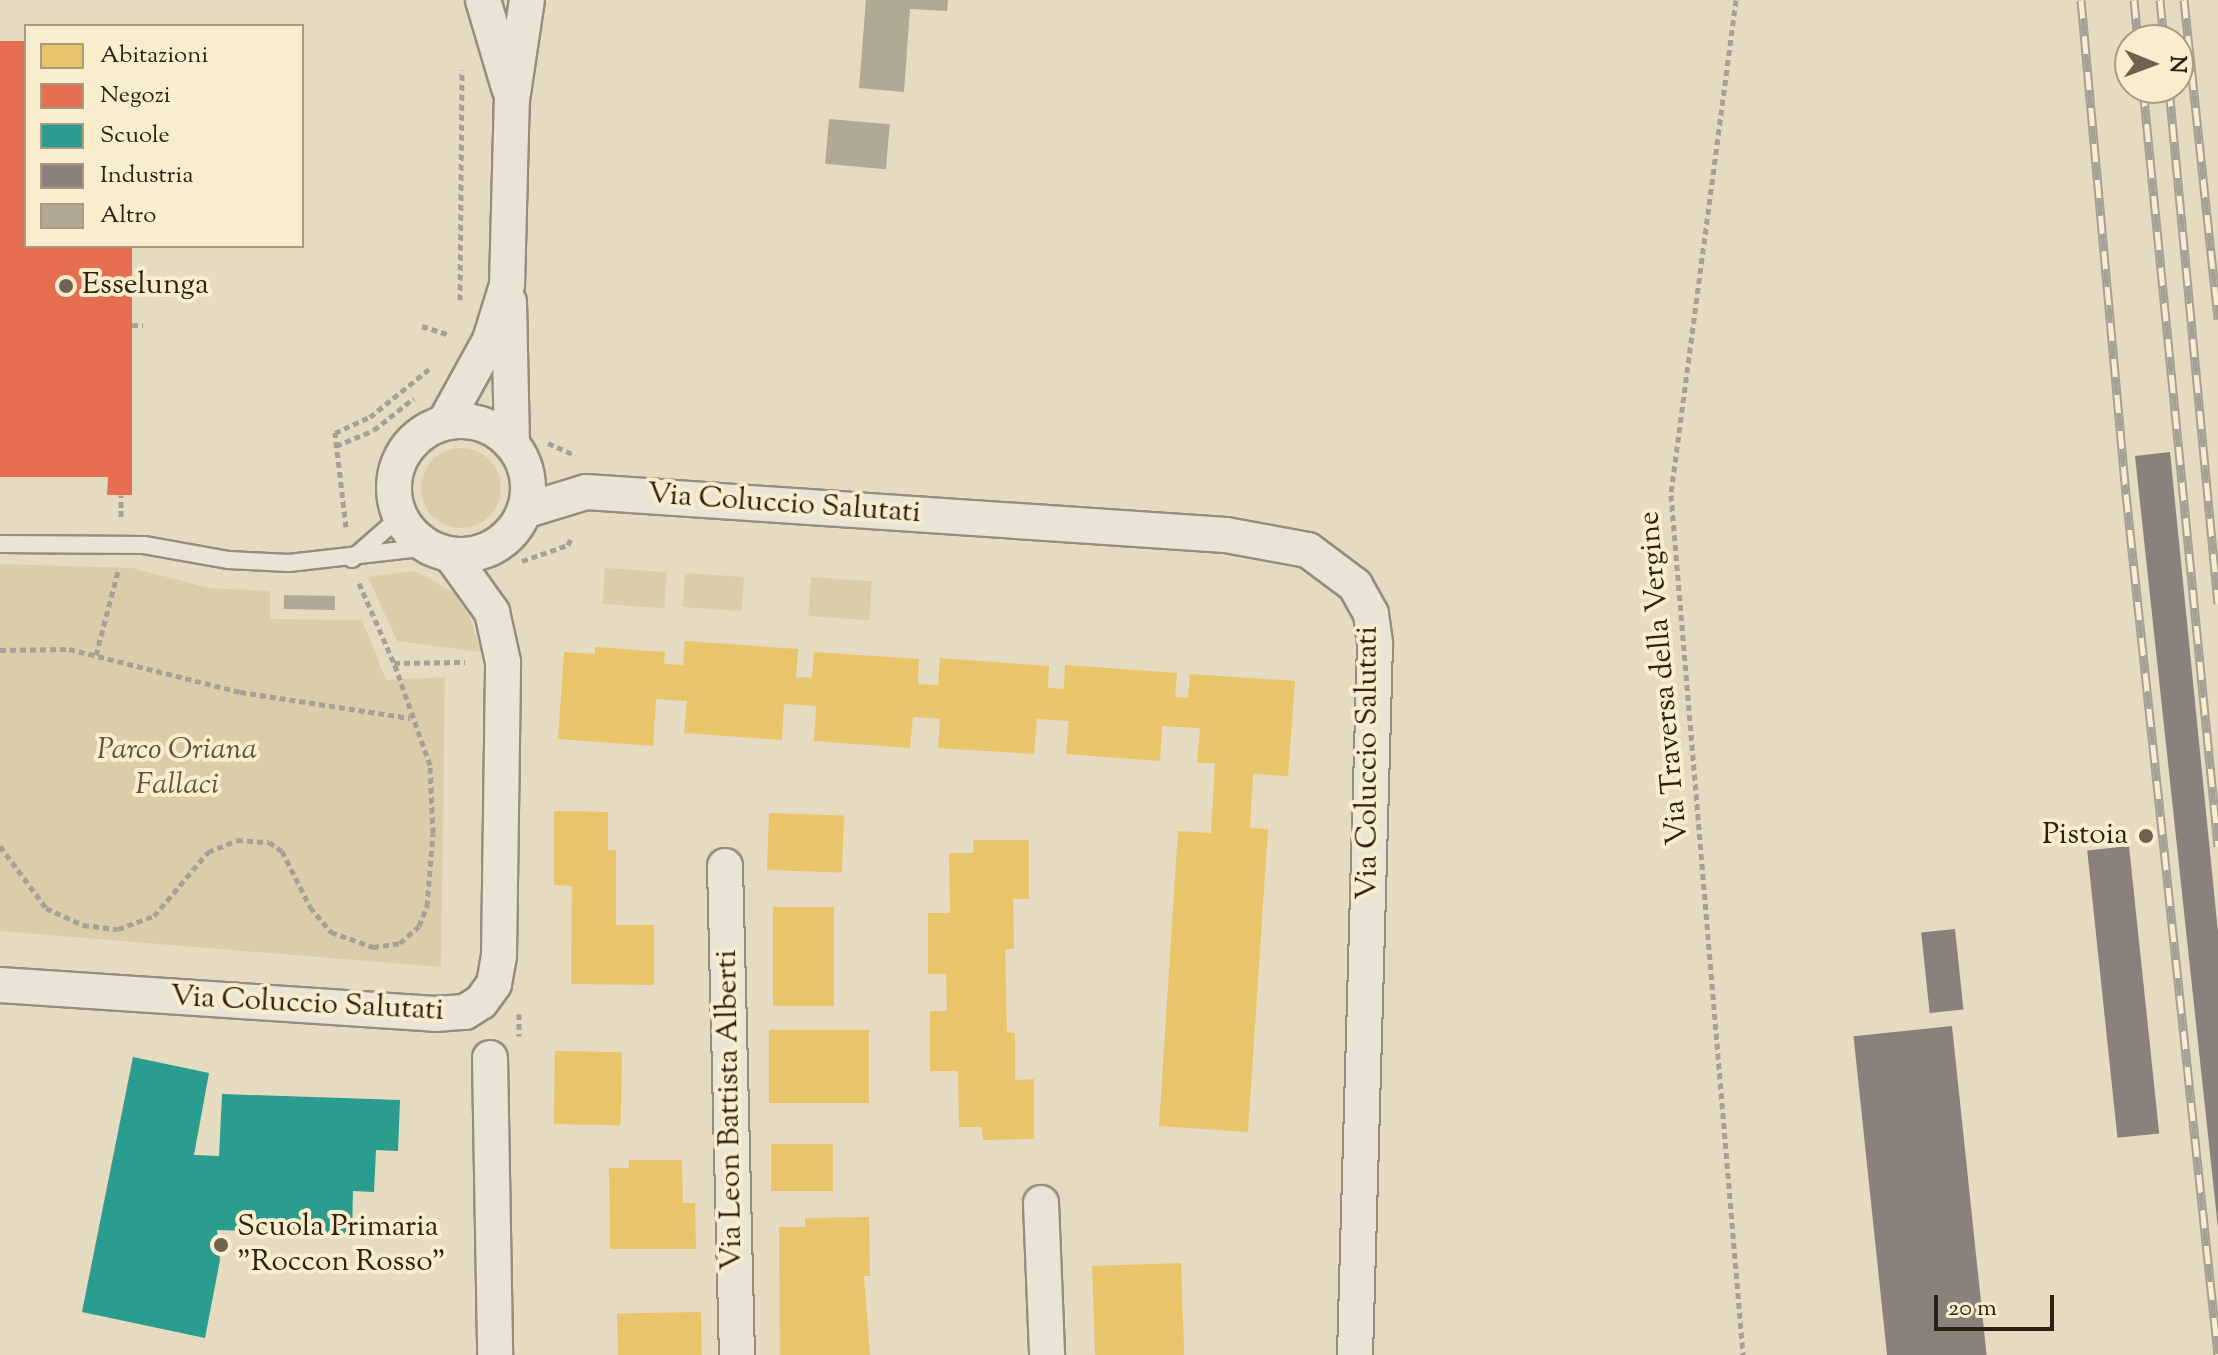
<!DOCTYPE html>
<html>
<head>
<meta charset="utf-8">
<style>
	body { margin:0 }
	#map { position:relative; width:2218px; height:1355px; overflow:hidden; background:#e5dbc0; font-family:"Sorts Mill Goudy",serif }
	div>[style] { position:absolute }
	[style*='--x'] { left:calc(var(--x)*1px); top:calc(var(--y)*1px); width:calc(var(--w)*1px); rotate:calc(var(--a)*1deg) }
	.green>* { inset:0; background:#dbcda9; transform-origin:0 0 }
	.round { border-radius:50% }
	.homes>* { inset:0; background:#e9c46a; transform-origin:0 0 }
	.shops>* { inset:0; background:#e76f51 }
	.schools>* { inset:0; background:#2a9d8f }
	.industry>* { inset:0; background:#8a817c; transform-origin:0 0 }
	.building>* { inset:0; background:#b0a996; transform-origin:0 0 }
	.path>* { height:5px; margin-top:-2.5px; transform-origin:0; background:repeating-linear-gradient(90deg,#a6a196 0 6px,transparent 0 10px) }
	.roads { filter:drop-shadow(2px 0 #958d7d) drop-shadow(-2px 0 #958d7d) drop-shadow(0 2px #958d7d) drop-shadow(0 -2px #958d7d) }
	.service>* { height:16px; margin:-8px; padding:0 8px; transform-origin:8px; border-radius:8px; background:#e9e4d6 }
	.minor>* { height:34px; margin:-17px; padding:0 17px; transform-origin:17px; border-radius:17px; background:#e9e4d6 }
	.minor>.ring { margin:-17px; padding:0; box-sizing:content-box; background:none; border:34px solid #e9e4d6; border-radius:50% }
	.rail>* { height:9px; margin-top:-4.5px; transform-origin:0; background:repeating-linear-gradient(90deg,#f8edcc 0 18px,#a6a196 0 36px); box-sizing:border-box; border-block:2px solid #a6a196 }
	.dots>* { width:22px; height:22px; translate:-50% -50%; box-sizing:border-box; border:4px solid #f8edcc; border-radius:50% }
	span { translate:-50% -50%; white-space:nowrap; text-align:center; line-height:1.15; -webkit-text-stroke:8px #f8edcc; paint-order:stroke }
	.poi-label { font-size:30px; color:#2f2111 }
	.left { translate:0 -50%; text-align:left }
	.right { translate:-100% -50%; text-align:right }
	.street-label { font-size:30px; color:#2f2111 }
	.park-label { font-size:30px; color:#605139; font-style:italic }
	.legend { position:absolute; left:24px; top:24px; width:280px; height:224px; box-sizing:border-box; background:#f8edcc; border:2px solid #a89b81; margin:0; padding:10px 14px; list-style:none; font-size:24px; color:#2f2111 }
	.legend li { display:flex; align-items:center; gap:16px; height:40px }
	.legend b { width:40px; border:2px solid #a89b81 }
	.north { position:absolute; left:2114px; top:24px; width:80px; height:80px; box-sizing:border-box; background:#f8edcc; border:2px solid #a89b81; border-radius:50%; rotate:91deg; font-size:22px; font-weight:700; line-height:32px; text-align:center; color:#2f2111 }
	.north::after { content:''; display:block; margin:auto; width:28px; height:36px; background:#6f624e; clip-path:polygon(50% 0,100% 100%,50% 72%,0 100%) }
	.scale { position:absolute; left:1934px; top:1295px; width:120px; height:36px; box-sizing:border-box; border:4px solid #2f2111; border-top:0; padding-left:10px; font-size:24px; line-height:28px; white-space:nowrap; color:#2f2111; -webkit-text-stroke:6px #f8edcc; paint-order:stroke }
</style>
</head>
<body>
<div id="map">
	<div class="green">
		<div class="round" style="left:421px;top:448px;width:80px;height:80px"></div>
		<div style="clip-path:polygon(0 564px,132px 568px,209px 588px,270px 591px,270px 619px,362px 620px,386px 680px,445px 677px,441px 967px,0 931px)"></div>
		<div style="left:605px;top:568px;width:62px;height:36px;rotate:4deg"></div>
		<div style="clip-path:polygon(415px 571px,453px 592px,469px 615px,481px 652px,397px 641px,368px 577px)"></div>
		<div style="left:685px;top:573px;width:59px;height:34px;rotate:4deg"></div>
		<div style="left:811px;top:577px;width:61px;height:39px;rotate:4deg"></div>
	</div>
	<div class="homes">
		<div style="clip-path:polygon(685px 641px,798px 649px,796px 677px,812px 678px,814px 652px,919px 659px,918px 684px,938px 685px,940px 658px,1049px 666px,1048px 688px,1064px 689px,1065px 665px,1177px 673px,1175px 697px,1188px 698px,1190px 674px,1295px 681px,1288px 776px,1253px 774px,1250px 828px,1268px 829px,1248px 1132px,1159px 1126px,1178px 831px,1211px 833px,1215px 763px,1197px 763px,1200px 728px,1162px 726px,1160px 761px,1066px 754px,1069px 721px,1037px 719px,1034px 754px,938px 748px,940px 719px,913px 717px,910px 748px,814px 741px,816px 706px,784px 704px,782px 740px,684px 733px,687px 701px,656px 699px,653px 746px,558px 739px,564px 652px,595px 654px,595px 647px,665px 652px,664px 664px,683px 665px)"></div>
		<div style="clip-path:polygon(554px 811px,608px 812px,608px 850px,616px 850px,616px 925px,654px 925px,654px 985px,571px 984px,572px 886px,554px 885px)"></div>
		<div style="left:769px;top:813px;width:75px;height:57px;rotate:2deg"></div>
		<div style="clip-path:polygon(973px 840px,1029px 840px,1029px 899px,1013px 899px,1014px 949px,1005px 949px,1007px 1032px,1015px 1033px,1015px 1080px,1034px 1079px,1034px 1139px,983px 1140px,982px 1127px,959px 1127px,958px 1071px,930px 1071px,930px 1011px,947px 1011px,946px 974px,928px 974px,928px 913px,950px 913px,949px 853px,974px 853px)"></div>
		<div style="left:773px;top:907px;width:61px;height:99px"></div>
		<div style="left:869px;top:1030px;width:73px;height:100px;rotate:90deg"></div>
		<div style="left:555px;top:1051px;width:67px;height:73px;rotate:1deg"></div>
		<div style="left:771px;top:1144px;width:62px;height:47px"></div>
		<div style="clip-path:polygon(629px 1160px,682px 1160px,683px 1203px,695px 1203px,696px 1249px,610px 1249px,609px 1168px,629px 1168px)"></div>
		<div style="clip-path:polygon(869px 1217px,870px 1276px,864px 1276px,870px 1355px,780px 1355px,779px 1227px,805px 1227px,805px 1218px)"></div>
		<div style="left:1181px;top:1263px;width:92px;height:89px;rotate:88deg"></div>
		<div style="left:701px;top:1312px;width:43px;height:84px;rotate:89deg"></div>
	</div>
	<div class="shops">
		<div style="clip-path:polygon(0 41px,26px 41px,26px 246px,132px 246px,132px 495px,107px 495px,108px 477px,0 477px)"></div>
	</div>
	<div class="schools">
		<div style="clip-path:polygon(133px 1057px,209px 1073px,194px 1155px,219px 1156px,222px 1094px,400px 1100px,398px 1151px,376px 1150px,374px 1192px,353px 1191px,352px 1234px,217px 1230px,220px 1260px,205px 1338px,82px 1312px)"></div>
	</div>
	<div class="industry">
		<div style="clip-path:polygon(2170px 452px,2218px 932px,2218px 1228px,2135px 456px)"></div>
		<div style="left:2129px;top:846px;width:289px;height:42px;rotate:84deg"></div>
		<div style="left:1955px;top:929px;width:81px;height:34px;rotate:84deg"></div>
		<div style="left:1952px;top:1026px;width:331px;height:99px;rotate:84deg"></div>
	</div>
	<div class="building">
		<div style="clip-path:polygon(866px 0,948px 0,947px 11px,910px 9px,904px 92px,859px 88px)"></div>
		<div style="left:829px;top:119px;width:61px;height:45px;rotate:5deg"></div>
		<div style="left:284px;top:595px;width:51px;height:14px;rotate:1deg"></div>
	</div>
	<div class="path">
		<div style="--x:1736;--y:0;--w:499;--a:97.5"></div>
		<div style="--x:1671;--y:495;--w:863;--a:85.21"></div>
		<div style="--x:460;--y:300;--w:230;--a:-89.5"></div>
		<div style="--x:132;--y:325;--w:11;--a:0"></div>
		<div style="--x:422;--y:326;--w:28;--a:18"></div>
		<div style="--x:548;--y:443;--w:30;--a:24"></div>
		<div style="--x:336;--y:446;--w:41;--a:-22.8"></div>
		<div style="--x:374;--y:430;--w:51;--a:-38.7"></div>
		<div style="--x:121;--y:517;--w:22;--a:-90"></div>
		<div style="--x:346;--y:527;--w:95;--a:-96.7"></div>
		<div style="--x:335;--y:433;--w:38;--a:-25"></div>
		<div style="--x:370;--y:417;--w:76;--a:-39.1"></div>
		<div style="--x:522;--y:561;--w:49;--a:-19.2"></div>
		<div style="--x:568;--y:545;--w:10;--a:-66"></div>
		<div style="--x:359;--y:583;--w:87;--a:66.4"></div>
		<div style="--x:394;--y:663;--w:71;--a:-0.8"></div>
		<div style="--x:0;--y:650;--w:69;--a:-0.8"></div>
		<div style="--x:69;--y:649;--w:176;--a:14.1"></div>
		<div style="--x:240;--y:692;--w:172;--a:8.7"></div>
		<div style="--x:96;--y:655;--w:87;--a:-75.3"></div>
		<div style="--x:0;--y:846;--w:77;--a:53.4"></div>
		<div style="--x:46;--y:908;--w:41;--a:24.7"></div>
		<div style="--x:83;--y:925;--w:35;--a:7"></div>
		<div style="--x:118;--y:929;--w:38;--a:-20"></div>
		<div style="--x:154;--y:916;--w:84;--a:-49.8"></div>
		<div style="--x:208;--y:852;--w:31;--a:-22"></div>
		<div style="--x:237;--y:840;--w:32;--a:4"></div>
		<div style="--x:269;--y:842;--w:16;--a:35"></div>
		<div style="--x:282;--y:851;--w:63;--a:63.4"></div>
		<div style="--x:310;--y:907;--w:33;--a:50"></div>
		<div style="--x:331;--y:932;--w:45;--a:19.7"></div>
		<div style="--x:373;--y:947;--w:27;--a:-8"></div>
		<div style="--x:400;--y:943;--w:25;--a:-42"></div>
		<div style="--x:419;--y:926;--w:22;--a:-68"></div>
		<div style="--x:427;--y:906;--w:73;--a:-85.3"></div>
		<div style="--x:433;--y:833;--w:68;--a:-92.5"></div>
		<div style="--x:430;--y:765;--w:108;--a:-109.4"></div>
		<div style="--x:519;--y:1014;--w:22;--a:90"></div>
	</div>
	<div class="roads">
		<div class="service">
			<div style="--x:0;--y:544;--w:144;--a:0.4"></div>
			<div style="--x:144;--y:545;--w:85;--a:10.1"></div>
			<div style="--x:228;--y:560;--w:61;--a:2.8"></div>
			<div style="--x:289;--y:563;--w:141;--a:-6.5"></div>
			<div style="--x:352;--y:559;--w:64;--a:-41.2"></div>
		</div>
		<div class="minor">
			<div style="--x:483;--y:0;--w:92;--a:73.5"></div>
			<div style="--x:509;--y:302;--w:142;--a:88.8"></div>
			<div class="ring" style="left:394px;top:421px;width:100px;height:100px"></div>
			<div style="--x:445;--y:422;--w:94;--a:-61.2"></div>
			<div style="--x:490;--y:340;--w:58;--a:-72.8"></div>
			<div style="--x:507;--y:285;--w:185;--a:-88.5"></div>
			<div style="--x:512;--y:100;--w:101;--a:-81.5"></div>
			<div style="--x:524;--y:511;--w:65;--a:-17"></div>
			<div style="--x:586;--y:492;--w:641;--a:3.84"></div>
			<div style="--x:1226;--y:535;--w:83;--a:10.4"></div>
			<div style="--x:1308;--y:550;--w:59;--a:36.7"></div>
			<div style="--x:1355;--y:585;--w:33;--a:61"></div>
			<div style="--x:1371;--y:614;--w:30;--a:82"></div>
			<div style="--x:1375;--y:644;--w:711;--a:91.61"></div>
			<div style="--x:725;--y:866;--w:489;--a:88.6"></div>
			<div style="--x:0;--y:985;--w:436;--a:3.8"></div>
			<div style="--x:435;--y:1014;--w:30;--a:-4"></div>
			<div style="--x:465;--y:1012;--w:19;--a:-32"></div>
			<div style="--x:481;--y:1002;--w:22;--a:-54"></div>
			<div style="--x:494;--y:984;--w:28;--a:-80"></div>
			<div style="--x:499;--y:956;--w:294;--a:-89.2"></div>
			<div style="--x:503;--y:662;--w:51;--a:-102.4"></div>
			<div style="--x:492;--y:612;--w:70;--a:-125.7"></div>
			<div style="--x:490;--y:1058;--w:297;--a:89"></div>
			<div style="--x:1041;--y:1203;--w:152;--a:87.7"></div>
		</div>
	</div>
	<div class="rail">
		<div style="--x:2081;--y:0;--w:496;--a:84.8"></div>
		<div style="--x:2126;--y:494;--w:866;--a:83.9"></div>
		<div style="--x:2134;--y:0;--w:40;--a:84.3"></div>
		<div style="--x:2160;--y:0;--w:40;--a:84.3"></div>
		<div style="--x:2184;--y:0;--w:321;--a:83.9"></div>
		<div style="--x:2143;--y:88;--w:762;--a:84.35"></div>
		<div style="--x:2169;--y:88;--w:518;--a:84.58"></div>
	</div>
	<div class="dots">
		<div style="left:66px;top:286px;background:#6f624e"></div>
		<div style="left:2146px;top:836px;background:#6f624e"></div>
		<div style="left:221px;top:1245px;background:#6f624e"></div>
	</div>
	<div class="poi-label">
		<span class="left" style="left:82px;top:286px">Esselunga</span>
		<span class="right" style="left:2128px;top:836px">Pistoia</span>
		<span class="left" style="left:237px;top:1245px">Scuola Primaria<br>"Roccon Rosso"</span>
	</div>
	<div class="street-label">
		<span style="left:784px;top:505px;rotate:4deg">Via Coluccio Salutati</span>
		<span style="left:1665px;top:678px;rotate:-95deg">Via Traversa della Vergine</span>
		<span style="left:1369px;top:763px;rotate:-90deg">Via Coluccio Salutati</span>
		<span style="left:307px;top:1005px;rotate:3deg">Via Coluccio Salutati</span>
		<span style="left:731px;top:1110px;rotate:-91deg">Via Leon Battista Alberti</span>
	</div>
	<div class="park-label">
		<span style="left:177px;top:768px">Parco Oriana<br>Fallaci</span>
	</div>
	<ul class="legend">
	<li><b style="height:22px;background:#e9c46a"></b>Abitazioni</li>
	<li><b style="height:22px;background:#e76f51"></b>Negozi</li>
	<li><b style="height:22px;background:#2a9d8f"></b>Scuole</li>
	<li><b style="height:22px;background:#8a817c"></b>Industria</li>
	<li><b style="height:22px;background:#b0a996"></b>Altro</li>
	</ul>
	<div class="north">N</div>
	<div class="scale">20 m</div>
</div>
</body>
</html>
